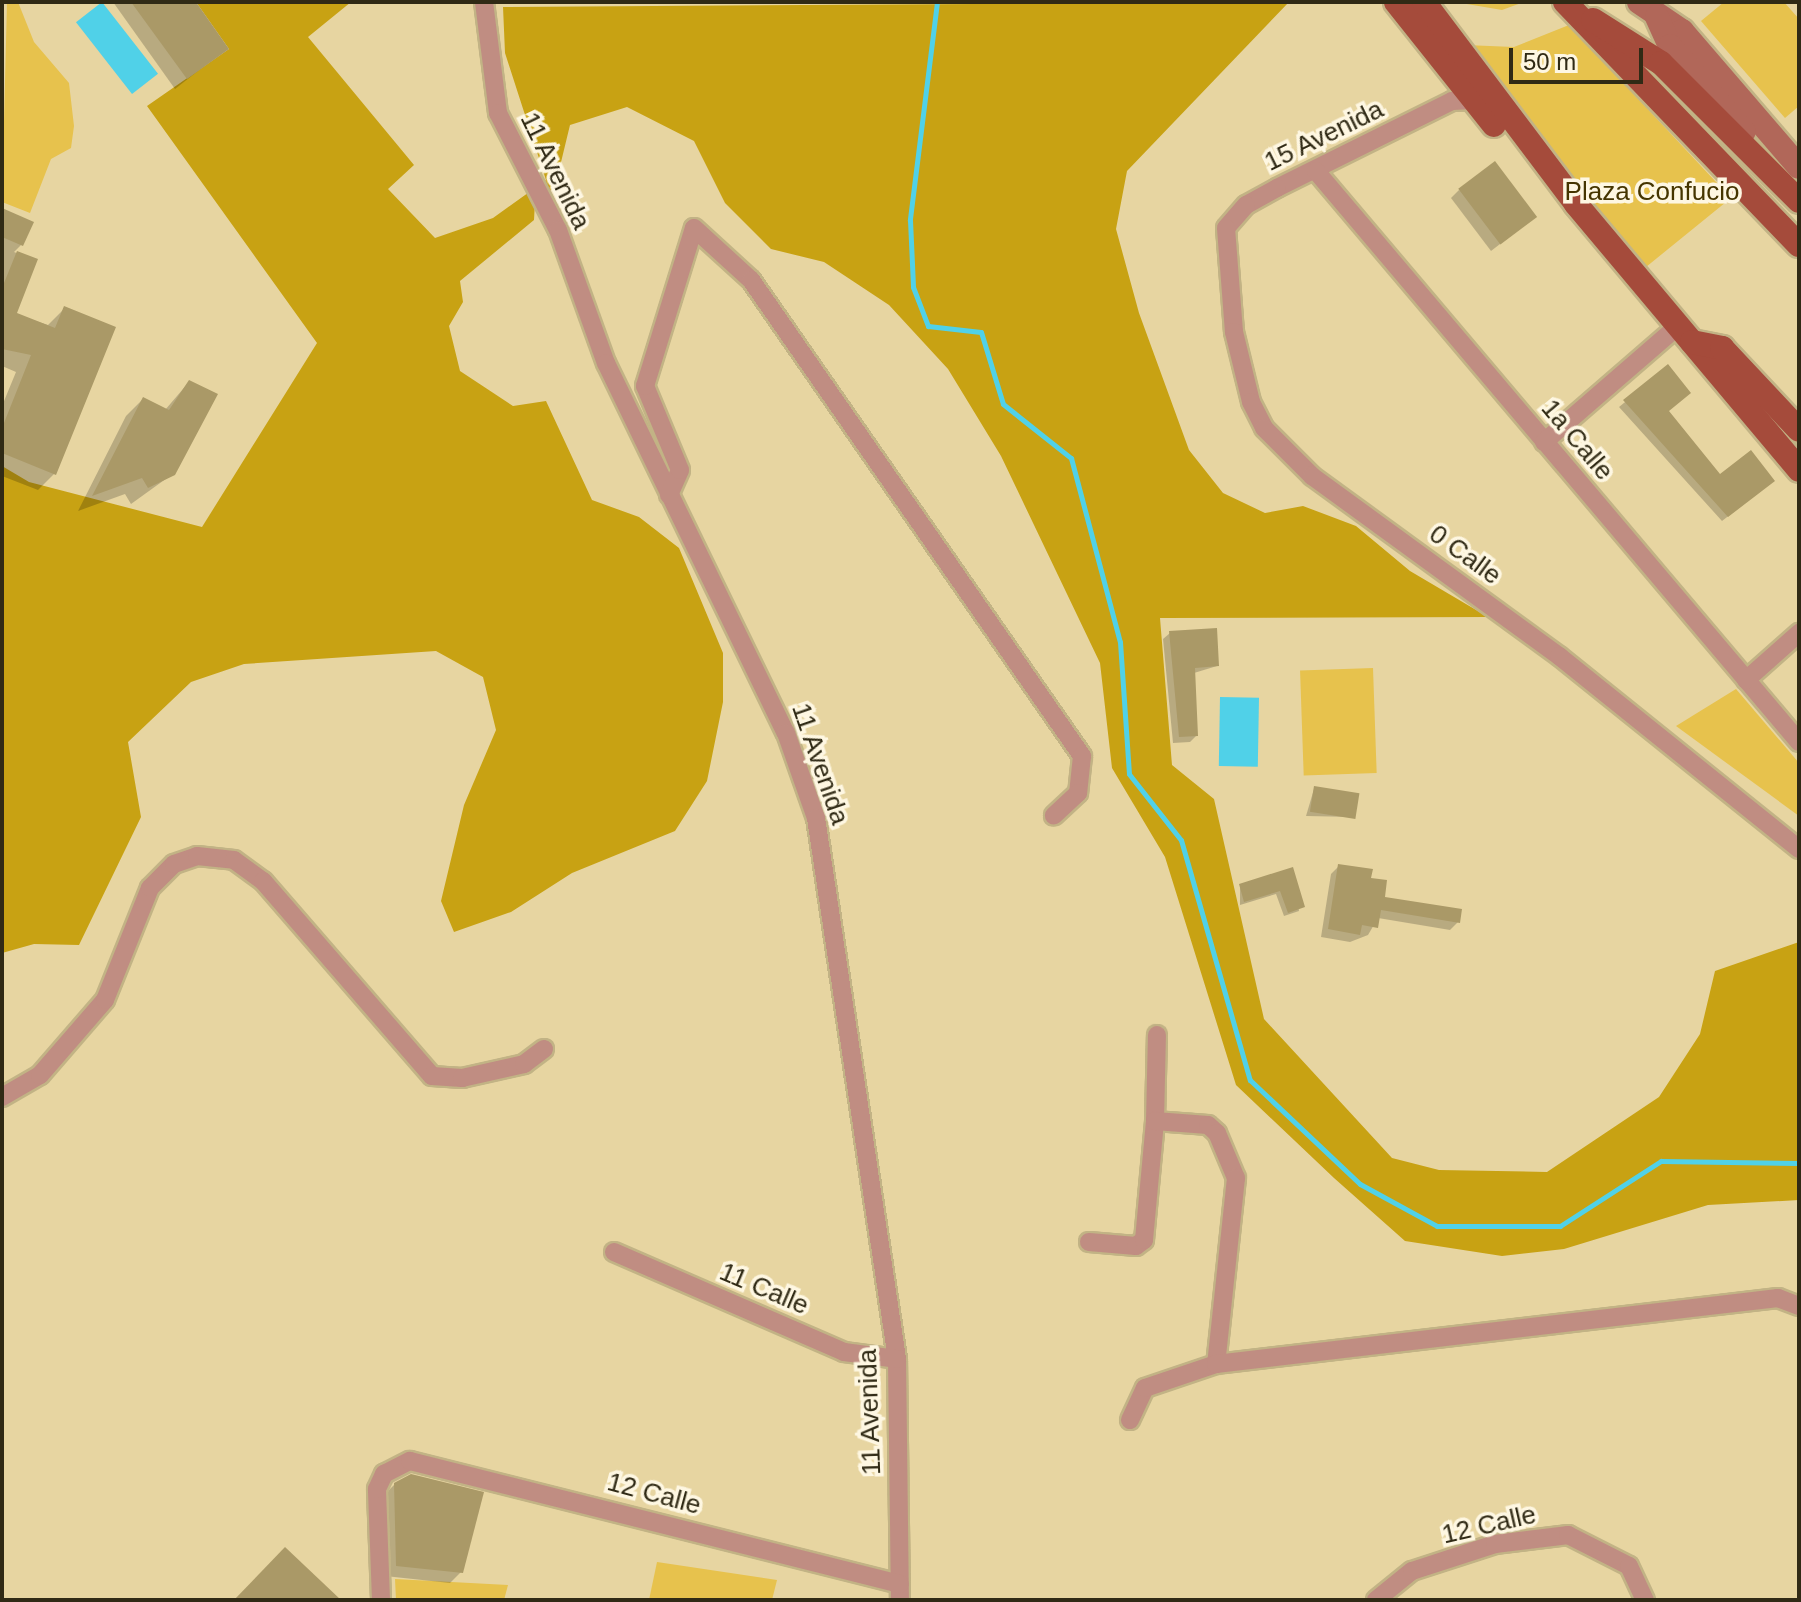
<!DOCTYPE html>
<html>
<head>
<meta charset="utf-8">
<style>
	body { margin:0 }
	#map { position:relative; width:1801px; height:1602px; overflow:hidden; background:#e7d5a1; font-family:Helvetica,sans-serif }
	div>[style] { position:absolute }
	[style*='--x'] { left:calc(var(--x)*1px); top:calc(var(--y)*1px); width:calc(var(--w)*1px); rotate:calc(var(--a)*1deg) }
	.green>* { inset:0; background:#e7c24d; transform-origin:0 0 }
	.forest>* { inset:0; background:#c8a213 }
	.water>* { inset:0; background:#50d1e8; transform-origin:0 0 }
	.shadow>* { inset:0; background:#0003 }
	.stream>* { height:5px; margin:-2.5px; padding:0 2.5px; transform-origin:2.5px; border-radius:2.5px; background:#50d1e8 }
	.building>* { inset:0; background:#aa9967; transform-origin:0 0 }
	.roads { filter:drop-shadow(2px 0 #c2b385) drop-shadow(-2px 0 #c2b385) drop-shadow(0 2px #c2b385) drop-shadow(0 -2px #c2b385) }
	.street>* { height:18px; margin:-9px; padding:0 9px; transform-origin:9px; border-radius:9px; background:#c08d82 }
	.secondary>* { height:24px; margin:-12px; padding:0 12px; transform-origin:12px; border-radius:12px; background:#b16759 }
	.primary>* { height:24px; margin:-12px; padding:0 12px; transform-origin:12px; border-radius:12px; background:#a54b3b }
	span { translate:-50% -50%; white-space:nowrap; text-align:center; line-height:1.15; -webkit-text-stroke:7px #fef7e2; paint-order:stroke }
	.street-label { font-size:26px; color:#302a15 }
	.park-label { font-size:26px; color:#453500 }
	.frame { position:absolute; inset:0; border:4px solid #302a15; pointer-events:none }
	.scale { position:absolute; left:1509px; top:48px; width:134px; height:36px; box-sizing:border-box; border:4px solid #302a15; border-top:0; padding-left:10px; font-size:24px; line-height:28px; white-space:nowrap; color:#302a15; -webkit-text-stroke:6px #fef7e2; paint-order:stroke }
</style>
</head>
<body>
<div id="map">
	<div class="green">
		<div style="clip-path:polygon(7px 2px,18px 2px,34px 42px,69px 83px,74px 126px,71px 148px,51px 159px,30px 213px,2px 202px)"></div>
		<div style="clip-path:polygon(1455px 2px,1524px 2px,1502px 10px)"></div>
		<div style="clip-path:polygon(1724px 2px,1784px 2px,1799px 19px,1799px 106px,1785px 118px,1701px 21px)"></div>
		<div style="clip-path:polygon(1569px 25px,1731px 198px,1646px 267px,1465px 45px,1514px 47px)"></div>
		<div style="left:1373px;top:668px;width:105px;height:73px;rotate:88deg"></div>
		<div style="clip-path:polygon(1736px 689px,1799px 763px,1799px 816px,1676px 726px)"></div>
		<div style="clip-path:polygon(657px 1562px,777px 1580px,772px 1600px,649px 1600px)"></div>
		<div style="clip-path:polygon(395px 1579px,508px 1585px,504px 1600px,396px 1600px)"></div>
	</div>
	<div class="forest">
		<div style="clip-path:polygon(196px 2px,351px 2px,308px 37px,414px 165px,388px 189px,435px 238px,493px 218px,546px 180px,505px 53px,503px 7px,1289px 2px,1127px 171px,1116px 229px,1139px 313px,1189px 450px,1223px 493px,1265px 513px,1303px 506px,1356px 526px,1410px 571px,1488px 617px,1160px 618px,1172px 765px,1214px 799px,1264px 1019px,1392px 1158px,1439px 1170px,1547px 1172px,1659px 1097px,1700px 1034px,1715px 971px,1799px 942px,1799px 1200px,1708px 1205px,1564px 1249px,1502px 1256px,1405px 1241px,1334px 1178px,1236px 1085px,1165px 857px,1112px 768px,1100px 663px,1001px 456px,948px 369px,889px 305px,824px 262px,771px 249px,725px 203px,694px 141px,627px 107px,570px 125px,555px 187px,535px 201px,534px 220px,460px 281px,463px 302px,449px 326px,460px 371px,513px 406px,546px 401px,592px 500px,639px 517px,679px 548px,723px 653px,723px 702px,707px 781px,675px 831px,572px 873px,511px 912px,454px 932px,441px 901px,464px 805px,496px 730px,483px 677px,436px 651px,244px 664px,191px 682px,128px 742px,141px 817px,79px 945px,34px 944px,2px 953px,2px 466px,29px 482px,202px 527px,317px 343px,147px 106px,229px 49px)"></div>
	</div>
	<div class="water">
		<div style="left:102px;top:2px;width:91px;height:33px;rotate:52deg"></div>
		<div style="left:1220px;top:697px;width:39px;height:69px;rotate:1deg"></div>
	</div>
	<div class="shadow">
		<div style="clip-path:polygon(113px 2px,194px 2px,227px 48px,175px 89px)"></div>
		<div style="clip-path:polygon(1459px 190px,1526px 224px,1491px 251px,1451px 198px)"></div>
		<div style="clip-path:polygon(2px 210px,21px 245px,14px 252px,35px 260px,14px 314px,48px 325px,65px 308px,54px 474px,38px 490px,2px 476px,2px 406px,16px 372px,2px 366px)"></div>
		<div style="clip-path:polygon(1668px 367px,1666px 412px,1720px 477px,1767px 486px,1722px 521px,1619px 407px)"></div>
		<div style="clip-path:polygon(189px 382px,174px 473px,131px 504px,125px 494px,78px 511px,126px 416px,143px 399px,165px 410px)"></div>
		<div style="clip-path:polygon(1170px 633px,1217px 666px,1194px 673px,1196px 736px,1190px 742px,1173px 743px,1163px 639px)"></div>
		<div style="clip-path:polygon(1314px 789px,1353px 817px,1306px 816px)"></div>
		<div style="clip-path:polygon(1339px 866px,1369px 880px,1382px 898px,1458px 922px,1450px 930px,1378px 918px,1368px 935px,1350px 942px,1321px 937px,1331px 874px)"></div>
		<div style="clip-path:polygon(1292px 869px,1299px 911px,1284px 916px,1276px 894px,1240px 905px,1240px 886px)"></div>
		<div style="clip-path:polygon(395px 1484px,461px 1572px,450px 1583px,385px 1576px,383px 1496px)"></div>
	</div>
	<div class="stream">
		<div style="--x:937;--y:2;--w:220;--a:97.1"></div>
		<div style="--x:910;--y:220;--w:67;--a:87.4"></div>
		<div style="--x:913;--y:287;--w:42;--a:69"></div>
		<div style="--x:928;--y:326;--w:53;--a:6.5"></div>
		<div style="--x:981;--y:332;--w:75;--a:73"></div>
		<div style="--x:1003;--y:404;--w:87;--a:38.5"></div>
		<div style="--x:1071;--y:458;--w:190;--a:75.1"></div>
		<div style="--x:1120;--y:642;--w:132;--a:86.1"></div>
		<div style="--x:1129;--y:774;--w:84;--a:51.8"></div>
		<div style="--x:1181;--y:840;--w:250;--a:74"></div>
		<div style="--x:1250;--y:1080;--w:151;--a:43.4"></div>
		<div style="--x:1360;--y:1184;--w:88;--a:28.6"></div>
		<div style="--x:1437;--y:1226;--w:123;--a:0"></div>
		<div style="--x:1560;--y:1226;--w:120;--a:-32.8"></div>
		<div style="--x:1661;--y:1161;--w:138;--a:0.8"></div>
	</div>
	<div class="building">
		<div style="clip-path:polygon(131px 2px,196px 2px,229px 49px,187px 79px)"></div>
		<div style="left:1495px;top:161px;width:70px;height:46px;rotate:53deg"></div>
		<div style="clip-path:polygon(2px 208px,34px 222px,23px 246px,2px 237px)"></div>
		<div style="clip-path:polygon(17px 251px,38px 259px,17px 313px,55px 328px,64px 306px,116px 327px,56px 475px,2px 453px,2px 428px,31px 355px,2px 349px,2px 288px)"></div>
		<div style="clip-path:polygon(1668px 364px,1691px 393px,1669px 411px,1720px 474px,1751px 450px,1775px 481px,1728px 517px,1623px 400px)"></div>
		<div style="clip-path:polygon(189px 380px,218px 394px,175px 475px,148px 488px,142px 478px,92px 496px,143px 397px,169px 410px)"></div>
		<div style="clip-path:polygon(1217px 628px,1219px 666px,1195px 668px,1198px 736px,1179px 737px,1169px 631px)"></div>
		<div style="left:1314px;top:786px;width:46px;height:26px;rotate:9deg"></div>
		<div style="clip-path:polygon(1338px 864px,1373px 869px,1371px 878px,1387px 880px,1385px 897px,1462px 909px,1460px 923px,1381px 910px,1378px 928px,1362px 925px,1360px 935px,1328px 929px)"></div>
		<div style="clip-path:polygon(1293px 867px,1305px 907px,1288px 913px,1280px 891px,1244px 902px,1239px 884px)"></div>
		<div style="clip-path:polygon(411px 1474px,484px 1492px,463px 1573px,396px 1566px,394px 1483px)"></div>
		<div style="clip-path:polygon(285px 1547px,341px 1600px,234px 1600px)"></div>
	</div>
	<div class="roads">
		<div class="street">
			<div style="--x:484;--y:2;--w:112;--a:82.8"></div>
			<div style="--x:498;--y:113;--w:131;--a:62.9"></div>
			<div style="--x:558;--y:230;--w:141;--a:70.2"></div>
			<div style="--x:606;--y:363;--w:411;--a:64.1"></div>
			<div style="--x:786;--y:733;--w:90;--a:70.6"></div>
			<div style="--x:816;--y:818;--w:547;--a:81.48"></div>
			<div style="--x:897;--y:1359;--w:241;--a:89.3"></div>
			<div style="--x:1473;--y:100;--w:21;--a:177"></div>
			<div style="--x:1452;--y:101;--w:195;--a:153.6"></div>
			<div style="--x:1277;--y:188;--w:35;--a:151"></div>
			<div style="--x:1246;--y:205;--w:30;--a:131"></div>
			<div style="--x:1226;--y:228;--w:104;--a:85.6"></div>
			<div style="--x:1234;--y:332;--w:72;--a:76.3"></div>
			<div style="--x:1251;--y:402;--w:29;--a:63"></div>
			<div style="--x:1264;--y:428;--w:68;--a:45"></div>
			<div style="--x:1312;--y:476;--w:306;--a:36.1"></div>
			<div style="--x:1559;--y:656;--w:308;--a:38.8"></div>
			<div style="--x:1316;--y:171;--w:748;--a:49.77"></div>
			<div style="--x:1544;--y:442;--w:177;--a:-40.9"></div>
			<div style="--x:669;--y:495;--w:27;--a:-66"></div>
			<div style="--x:680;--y:470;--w:91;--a:-112.6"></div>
			<div style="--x:645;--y:386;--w:165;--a:-72.8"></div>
			<div style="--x:694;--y:228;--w:77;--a:42.4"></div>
			<div style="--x:751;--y:280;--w:580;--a:55.19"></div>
			<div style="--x:1082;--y:756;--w:37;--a:96"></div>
			<div style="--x:1078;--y:793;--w:33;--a:137"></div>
			<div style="--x:1746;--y:680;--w:71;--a:-41.6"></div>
			<div style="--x:2;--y:1097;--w:44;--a:-30.1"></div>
			<div style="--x:40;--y:1075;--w:99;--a:-49.1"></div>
			<div style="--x:105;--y:1000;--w:121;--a:-68.1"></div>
			<div style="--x:150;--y:888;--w:34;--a:-45"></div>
			<div style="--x:174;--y:864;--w:24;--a:-19"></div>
			<div style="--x:197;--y:856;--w:37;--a:6"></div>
			<div style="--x:234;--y:860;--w:36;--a:36"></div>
			<div style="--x:263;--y:881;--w:258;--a:49.1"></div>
			<div style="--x:432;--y:1076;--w:30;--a:4"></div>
			<div style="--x:462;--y:1078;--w:64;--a:-12.7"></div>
			<div style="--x:524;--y:1064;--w:25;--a:-37"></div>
			<div style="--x:1155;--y:1121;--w:86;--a:-88.7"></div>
			<div style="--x:1089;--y:1242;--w:47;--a:4.9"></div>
			<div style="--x:1136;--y:1246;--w:10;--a:-37"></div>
			<div style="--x:1144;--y:1240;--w:120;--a:-84.7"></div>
			<div style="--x:1155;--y:1121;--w:53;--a:4.3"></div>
			<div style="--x:1208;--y:1125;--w:12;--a:42"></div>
			<div style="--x:1217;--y:1133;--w:49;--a:67.1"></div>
			<div style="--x:1236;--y:1178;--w:187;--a:96.1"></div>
			<div style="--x:614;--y:1252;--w:251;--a:23.5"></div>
			<div style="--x:844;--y:1352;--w:53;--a:7.5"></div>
			<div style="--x:1130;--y:1420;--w:35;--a:-65"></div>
			<div style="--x:1145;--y:1388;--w:75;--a:-18.7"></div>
			<div style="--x:1216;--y:1364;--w:566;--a:-6.7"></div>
			<div style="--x:1778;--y:1298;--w:22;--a:21"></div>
			<div style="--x:381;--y:1600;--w:111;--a:-92.1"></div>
			<div style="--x:377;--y:1489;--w:17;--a:-65"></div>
			<div style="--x:384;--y:1474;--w:29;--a:-27"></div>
			<div style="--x:410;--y:1461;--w:505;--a:14.09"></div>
			<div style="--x:1376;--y:1600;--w:46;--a:-38.9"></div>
			<div style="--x:1412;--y:1571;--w:87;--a:-18"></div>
			<div style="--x:1495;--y:1544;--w:74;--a:-7"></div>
			<div style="--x:1568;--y:1535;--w:68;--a:26.9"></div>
			<div style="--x:1629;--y:1566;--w:38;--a:65"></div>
		</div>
		<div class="secondary">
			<div style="--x:1639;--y:2;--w:52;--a:34"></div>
			<div style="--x:1682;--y:31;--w:179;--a:49.3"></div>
			<div style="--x:1657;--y:17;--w:32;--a:66"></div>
			<div style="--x:1670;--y:46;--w:113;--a:49.3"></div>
		</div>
		<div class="primary">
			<div style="--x:1396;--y:2;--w:157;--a:51.5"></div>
			<div style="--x:1424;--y:2;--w:253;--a:53"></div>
			<div style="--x:1576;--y:204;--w:347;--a:50"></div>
			<div style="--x:1565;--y:2;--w:337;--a:46.1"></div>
			<div style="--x:1593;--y:20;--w:80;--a:32.3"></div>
			<div style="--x:1661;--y:63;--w:195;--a:45"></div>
			<div style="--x:1692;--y:342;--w:31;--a:11"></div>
			<div style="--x:1722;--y:348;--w:112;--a:46.8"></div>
		</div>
	</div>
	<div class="street-label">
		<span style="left:1324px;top:136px;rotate:-26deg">15 Avenida</span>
		<span style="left:555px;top:171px;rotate:64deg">11 Avenida</span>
		<span style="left:1577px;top:440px;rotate:50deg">1a Calle</span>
		<span style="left:1465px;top:555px;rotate:36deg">0 Calle</span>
		<span style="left:820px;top:764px;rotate:71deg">11 Avenida</span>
		<span style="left:764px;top:1289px;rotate:23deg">11 Calle</span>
		<span style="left:870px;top:1412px;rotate:-92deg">11 Avenida</span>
		<span style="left:654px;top:1494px;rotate:15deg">12 Calle</span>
		<span style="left:1489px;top:1525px;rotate:-13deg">12 Calle</span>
	</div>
	<div class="park-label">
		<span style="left:1652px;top:192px">Plaza Confucio</span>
	</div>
	<div class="frame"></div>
	<div class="scale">50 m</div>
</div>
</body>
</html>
